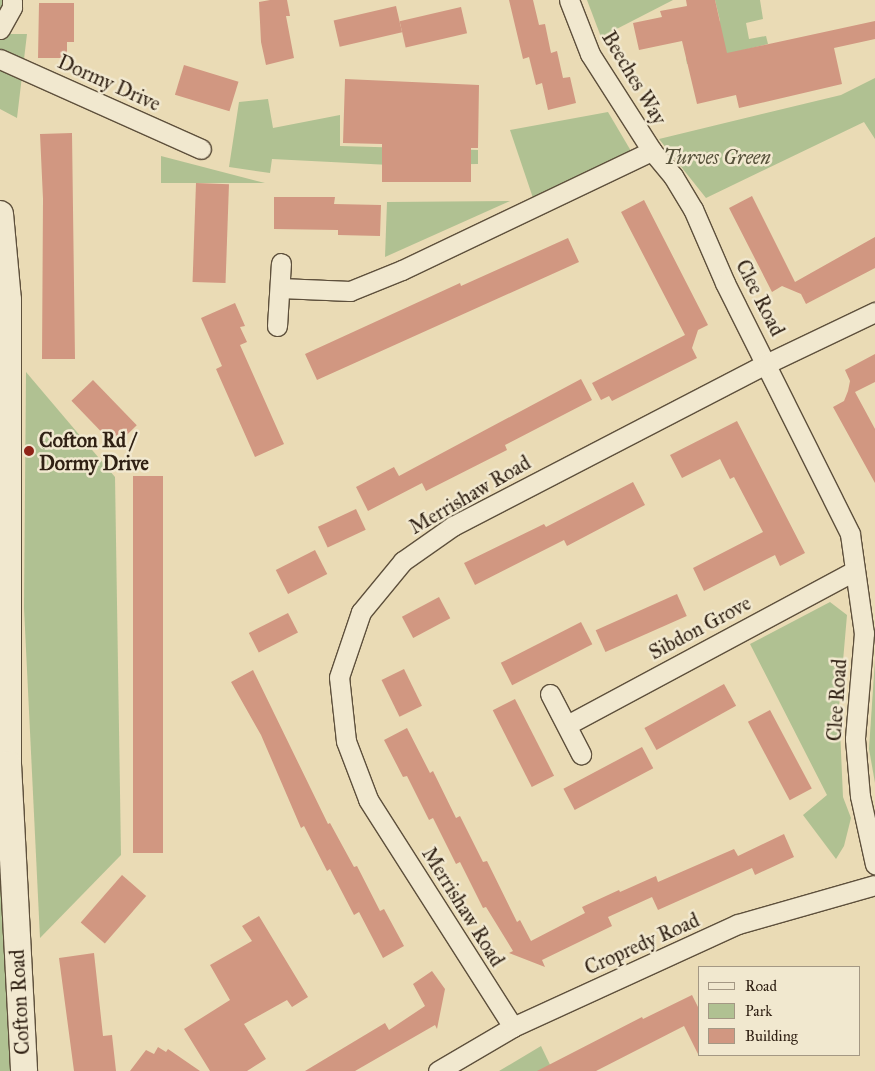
<!DOCTYPE html>
<html>
<head>
<meta charset="utf-8">
<style>
	body { margin:0 }
	#map { position:relative; width:875px; height:1071px; overflow:hidden; background:#eadbb5; font-family:"IM FELL Great Primer",serif }
	div>[style] { position:absolute }
	[style*='--x'] { left:calc(var(--x)*1px); top:calc(var(--y)*1px); width:calc(var(--w)*1px); rotate:calc(var(--a)*1deg) }
	.green>* { inset:0; background:#b0c192 }
	.building>* { inset:0; background:#d19781; transform-origin:0 0 }
	.roads { filter:drop-shadow(1px 0 #5e503c) drop-shadow(-1px 0 #5e503c) drop-shadow(0 1px #5e503c) drop-shadow(0 -1px #5e503c) }
	.street>* { height:19px; margin:-9.5px; padding:0 9.5px; transform-origin:9.5px; border-radius:9.5px; background:#f1e8cf }
	.secondary>* { height:26px; margin:-13px; padding:0 13px; transform-origin:13px; border-radius:13px; background:#f1e8cf }
	.dots>* { width:14px; height:14px; translate:-50% -50%; box-sizing:border-box; border:2px solid #f1e8cf; border-radius:50% }
	span { translate:-50% -50%; white-space:nowrap; text-align:center; line-height:1.15; -webkit-text-stroke:5px #f1e8cf; paint-order:stroke }
	.street-label { font-size:20px; color:#302114 }
	.park-label { font-size:20px; color:#56513a; font-style:italic }
	.poi-label { font-size:20px; color:#302114; font-weight:700 }
	.left { translate:0 -50%; text-align:left }
	.legend { position:absolute; left:698px; top:966px; width:162px; height:90px; box-sizing:border-box; background:#f1e8cf; border:1px solid #a49884; margin:0; padding:6px 9px; list-style:none; font-size:15px; color:#302114 }
	.legend li { display:flex; align-items:center; gap:10px; height:25px }
	.legend b { width:25px; border:1px solid #a49884 }
</style>
</head>
<body>
<div id="map">
	<div class="green">
		<div style="clip-path:polygon(0 0,7px 0,8px 34px,27px 34px,17px 118px,0 109px)"></div>
		<div style="clip-path:polygon(587px 0,673px 0,601px 37px)"></div>
		<div style="clip-path:polygon(715px 0,760px 0,763px 19px,746px 23px,749px 39px,766px 36px,768px 44px,687px 64px,686px 58px,720px 21px)"></div>
		<div style="clip-path:polygon(875px 78px,875px 139px,864px 122px,706px 198px,659px 139px,841px 95px)"></div>
		<div style="clip-path:polygon(268px 99px,273px 128px,340px 115px,340px 146px,478px 150px,478px 164px,390px 165px,272px 159px,270px 173px,229px 167px,239px 102px)"></div>
		<div style="clip-path:polygon(608px 112px,631px 151px,533px 198px,510px 130px)"></div>
		<div style="clip-path:polygon(161px 156px,265px 183px,161px 183px)"></div>
		<div style="clip-path:polygon(510px 201px,385px 257px,387px 202px)"></div>
		<div style="clip-path:polygon(26px 372px,115px 477px,121px 855px,40px 938px,24px 608px)"></div>
		<div style="clip-path:polygon(830px 602px,847px 615px,839px 707px,843px 797px,851px 818px,844px 846px,836px 859px,803px 815px,827px 795px,750px 644px)"></div>
		<div style="clip-path:polygon(0 611px,5px 966px,12px 1071px,0 1071px)"></div>
		<div style="clip-path:polygon(875px 659px,875px 783px,869px 749px)"></div>
		<div style="clip-path:polygon(541px 1046px,553px 1071px,499px 1071px)"></div>
	</div>
	<div class="building">
		<div style="clip-path:polygon(270px 0,287px 0,290px 16px,286px 16px,294px 58px,266px 65px,261px 42px,259px 2px)"></div>
		<div style="clip-path:polygon(509px 0,533px 0,539px 25px,545px 24px,551px 53px,557px 51px,563px 78px,570px 77px,576px 103px,548px 110px,542px 83px,536px 85px,529px 57px,523px 59px)"></div>
		<div style="clip-path:polygon(686px 0,715px 0,727px 53px,875px 21px,875px 39px,834px 48px,842px 84px,739px 108px,736px 95px,697px 104px,682px 41px,639px 50px,633px 23px,662px 17px,660px 11px,687px 6px)"></div>
		<div style="clip-path:polygon(39px 3px,74px 3px,74px 42px,67px 42px,67px 58px,38px 58px)"></div>
		<div style="left:396px;top:6px;width:27px;height:64px;rotate:77deg"></div>
		<div style="left:461px;top:7px;width:27px;height:63px;rotate:77deg"></div>
		<div style="left:184px;top:65px;width:57px;height:31px;rotate:17deg"></div>
		<div style="clip-path:polygon(345px 79px,479px 85px,478px 148px,471px 148px,471px 182px,382px 182px,382px 144px,343px 143px)"></div>
		<div style="clip-path:polygon(72px 133px,75px 359px,42px 359px,43px 199px,40px 134px)"></div>
		<div style="left:196px;top:183px;width:33px;height:99px;rotate:2deg"></div>
		<div style="clip-path:polygon(752px 196px,795px 282px,875px 237px,875px 268px,806px 304px,801px 294px,782px 286px,772px 292px,729px 208px)"></div>
		<div style="clip-path:polygon(274px 197px,335px 197px,334px 204px,381px 205px,380px 236px,338px 235px,338px 230px,274px 229px)"></div>
		<div style="clip-path:polygon(644px 200px,708px 325px,698px 330px,692px 348px,697px 358px,612px 401px,609px 396px,601px 400px,592px 383px,685px 335px,621px 212px)"></div>
		<div style="clip-path:polygon(568px 238px,579px 262px,317px 380px,305px 354px,460px 283px,461px 286px)"></div>
		<div style="clip-path:polygon(235px 303px,245px 326px,240px 327px,247px 342px,240px 345px,284px 444px,255px 457px,216px 369px,222px 366px,201px 318px)"></div>
		<div style="clip-path:polygon(875px 354px,875px 382px,855px 392px,875px 429px,875px 483px,833px 407px,844px 401px,848px 391px,850px 381px,845px 370px)"></div>
		<div style="clip-path:polygon(581px 379px,592px 400px,505px 445px,507px 450px,426px 491px,422px 483px,368px 511px,356px 487px,394px 467px,399px 476px)"></div>
		<div style="left:93px;top:380px;width:63px;height:30px;rotate:46deg"></div>
		<div style="clip-path:polygon(737px 421px,805px 553px,780px 566px,775px 555px,704px 591px,693px 568px,763px 532px,734px 477px,730px 479px,720px 459px,682px 478px,670px 455px)"></div>
		<div style="left:133px;top:476px;width:30px;height:377px"></div>
		<div style="clip-path:polygon(633px 482px,645px 505px,567px 546px,564px 540px,475px 585px,464px 563px,544px 524px,546px 527px)"></div>
		<div style="left:356px;top:509px;width:23px;height:42px;rotate:65deg"></div>
		<div style="left:315px;top:550px;width:27px;height:44px;rotate:63deg"></div>
		<div style="left:677px;top:594px;width:24px;height:89px;rotate:66deg"></div>
		<div style="left:439px;top:597px;width:24px;height:42px;rotate:62deg"></div>
		<div style="left:288px;top:613px;width:22px;height:44px;rotate:63deg"></div>
		<div style="left:581px;top:622px;width:25px;height:90px;rotate:63deg"></div>
		<div style="left:404px;top:669px;width:41px;height:25px;rotate:64deg"></div>
		<div style="clip-path:polygon(253px 670px,328px 824px,330px 823px,354px 867px,357px 866px,380px 911px,384px 909px,404px 946px,383px 958px,359px 912px,354px 915px,330px 869px,327px 871px,304px 826px,301px 828px,261px 735px,231px 682px)"></div>
		<div style="left:724px;top:684px;width:25px;height:91px;rotate:61deg"></div>
		<div style="left:515px;top:699px;width:86px;height:25px;rotate:63deg"></div>
		<div style="left:770px;top:710px;width:89px;height:25px;rotate:62deg"></div>
		<div style="clip-path:polygon(407px 728px,430px 773px,433px 771px,456px 818px,460px 816px,483px 862px,487px 861px,517px 922px,520px 920px,531px 941px,585px 913px,582px 907px,619px 890px,620px 892px,656px 876px,658px 882px,734px 849px,738px 856px,784px 834px,794px 857px,755px 875px,752px 868px,658px 910px,652px 897px,608px 917px,612px 926px,542px 960px,545px 967px,509px 953px,513px 951px,486px 907px,483px 908px,460px 862px,456px 864px,433px 818px,429px 820px,407px 776px,403px 777px,384px 740px)"></div>
		<div style="left:642px;top:747px;width:24px;height:89px;rotate:62deg"></div>
		<div style="left:122px;top:875px;width:32px;height:63px;rotate:41deg"></div>
		<div style="clip-path:polygon(259px 916px,308px 997px,292px 1007px,287px 1000px,244px 1024px,266px 1059px,247px 1071px,210px 1071px,184px 1029px,230px 1000px,210px 965px,252px 941px,242px 926px)"></div>
		<div style="clip-path:polygon(94px 953px,103px 1036px,112px 1035px,116px 1071px,74px 1071px,59px 958px)"></div>
		<div style="clip-path:polygon(432px 971px,445px 989px,437px 1029px,435px 1025px,355px 1071px,305px 1071px,385px 1023px,389px 1030px,425px 1006px,413px 984px)"></div>
		<div style="clip-path:polygon(692px 995px,699px 1009px,699px 1056px,684px 1026px,596px 1071px,537px 1071px,642px 1017px,643px 1019px)"></div>
		<div style="clip-path:polygon(158px 1047px,166px 1052px,168px 1049px,200px 1071px,130px 1071px,146px 1050px,154px 1054px)"></div>
	</div>
	<div class="roads">
		<div class="street">
			<div style="--x:569;--y:0;--w:58;--a:68.7"></div>
			<div style="--x:590;--y:54;--w:115;--a:57.4"></div>
			<div style="--x:0;--y:29;--w:25;--a:-61"></div>
			<div style="--x:12;--y:7;--w:7;--a:-90"></div>
			<div style="--x:0;--y:59;--w:220;--a:24.1"></div>
			<div style="--x:280;--y:288;--w:70;--a:2.5"></div>
			<div style="--x:350;--y:291;--w:56;--a:-22"></div>
			<div style="--x:402;--y:270;--w:277;--a:-25.5"></div>
			<div style="--x:652;--y:151;--w:33;--a:50"></div>
			<div style="--x:673;--y:176;--w:39;--a:59"></div>
			<div style="--x:693;--y:209;--w:81;--a:66.6"></div>
			<div style="--x:725;--y:283;--w:280;--a:63.5"></div>
			<div style="--x:850;--y:534;--w:100;--a:82"></div>
			<div style="--x:864;--y:633;--w:106;--a:94.9"></div>
			<div style="--x:855;--y:739;--w:57;--a:85"></div>
			<div style="--x:860;--y:796;--w:70;--a:77.6"></div>
			<div style="--x:277;--y:326;--w:63;--a:-86.4"></div>
			<div style="--x:550;--y:694;--w:68;--a:62.7"></div>
			<div style="--x:567;--y:725;--w:326;--a:-28.2"></div>
			<div style="--x:513;--y:1027;--w:270;--a:-122.5"></div>
			<div style="--x:368;--y:799;--w:62;--a:-110.8"></div>
			<div style="--x:346;--y:741;--w:64;--a:-96.2"></div>
			<div style="--x:339;--y:677;--w:69;--a:-71.3"></div>
			<div style="--x:361;--y:612;--w:66;--a:-50.5"></div>
			<div style="--x:403;--y:561;--w:61;--a:-35"></div>
			<div style="--x:453;--y:526;--w:355;--a:-27.4"></div>
			<div style="--x:768;--y:363;--w:119;--a:-25.5"></div>
			<div style="--x:438;--y:1071;--w:87;--a:-30.4"></div>
			<div style="--x:513;--y:1027;--w:247;--a:-24.6"></div>
			<div style="--x:738;--y:924;--w:142;--a:-15.9"></div>
		</div>
		<div class="secondary">
			<div style="--x:0;--y:214;--w:86;--a:84.7"></div>
			<div style="--x:8;--y:300;--w:464;--a:90"></div>
			<div style="--x:8;--y:764;--w:307;--a:87"></div>
		</div>
	</div>
	<div class="dots">
		<div style="left:29px;top:451px;background:#8f2418"></div>
	</div>
	<div class="street-label">
		<span style="left:634px;top:78px;rotate:59deg">Beeches Way</span>
		<span style="left:109px;top:83px;rotate:24deg">Dormy Drive</span>
		<span style="left:760px;top:298px;rotate:63deg">Clee Road</span>
		<span style="left:470px;top:495px;rotate:-30deg">Merrishaw Road</span>
		<span style="left:700px;top:628px;rotate:-28deg">Sibdon Grove</span>
		<span style="left:837px;top:700px;rotate:-86deg">Clee Road</span>
		<span style="left:463px;top:907px;rotate:58deg">Merrishaw Road</span>
		<span style="left:642px;top:944px;rotate:-24deg">Cropredy Road</span>
		<span style="left:20px;top:1002px;rotate:-93deg">Cofton Road</span>
	</div>
	<div class="park-label">
		<span style="left:717px;top:157px">Turves Green</span>
	</div>
	<div class="poi-label">
		<span class="left" style="left:39px;top:452px">Cofton Rd /<br>Dormy Drive</span>
	</div>
	<ul class="legend">
	<li><b style="height:6px;background:#f1e8cf"></b>Road</li>
	<li><b style="height:14px;background:#b0c192"></b>Park</li>
	<li><b style="height:14px;background:#d19781"></b>Building</li>
	</ul>
</div>
</body>
</html>
